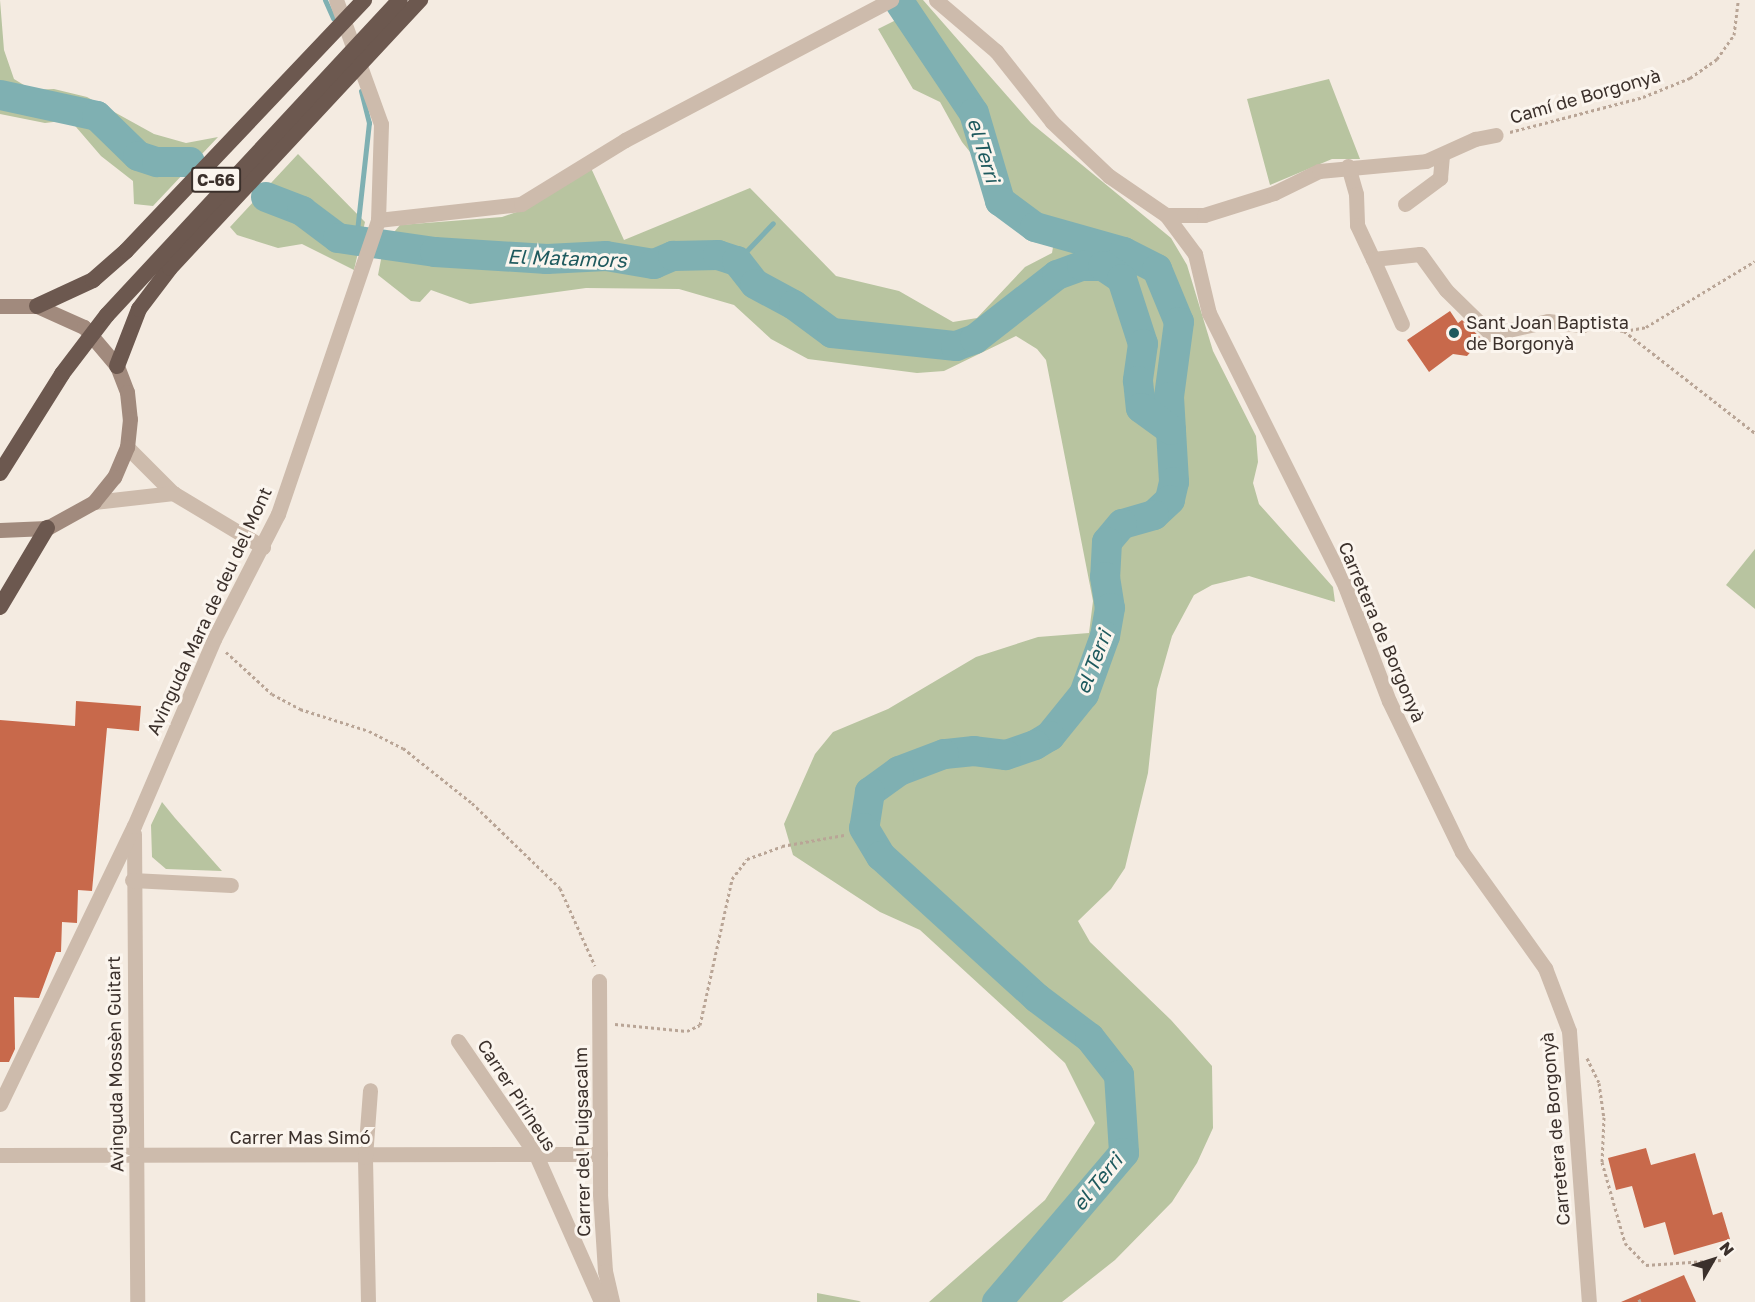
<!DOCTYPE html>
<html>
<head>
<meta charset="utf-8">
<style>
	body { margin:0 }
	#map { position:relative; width:1755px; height:1302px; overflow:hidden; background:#f4ebe1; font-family:"Golos Text",sans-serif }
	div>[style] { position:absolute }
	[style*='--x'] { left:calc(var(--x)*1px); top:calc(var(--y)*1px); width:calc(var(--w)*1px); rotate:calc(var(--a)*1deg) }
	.green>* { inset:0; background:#b8c4a0 }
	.stream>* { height:5px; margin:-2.5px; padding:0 2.5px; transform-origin:2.5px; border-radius:2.5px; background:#7fb0b2 }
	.river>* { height:30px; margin:-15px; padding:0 15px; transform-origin:15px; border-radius:15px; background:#7fb0b2 }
	.building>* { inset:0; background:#c8694b }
	.path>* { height:3px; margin-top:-1.5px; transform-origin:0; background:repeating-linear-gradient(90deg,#b9a596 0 3px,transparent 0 6px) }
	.minor>* { height:15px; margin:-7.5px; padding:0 7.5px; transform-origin:7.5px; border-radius:7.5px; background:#cdbbac }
	.secondary>* { height:15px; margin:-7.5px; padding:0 7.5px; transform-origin:7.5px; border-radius:7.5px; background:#a18a7d }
	.trunk>* { height:16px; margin:-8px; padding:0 8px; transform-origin:8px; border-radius:8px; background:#6c584f }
	.dots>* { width:16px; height:16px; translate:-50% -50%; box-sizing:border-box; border:3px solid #fbf5ee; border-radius:50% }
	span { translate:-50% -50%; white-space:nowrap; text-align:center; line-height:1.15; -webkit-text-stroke:6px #fbf5ee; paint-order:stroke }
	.shield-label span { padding:2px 4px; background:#fbf5ee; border:2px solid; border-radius:4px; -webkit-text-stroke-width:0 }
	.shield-label { font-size:16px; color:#3b302b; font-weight:700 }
	.street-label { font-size:18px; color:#3b302b }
	.poi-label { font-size:18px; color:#3b302b }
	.left { translate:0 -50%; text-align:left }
	.water-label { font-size:20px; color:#1f5a5e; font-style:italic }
	.north { position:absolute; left:1683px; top:1230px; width:60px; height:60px; -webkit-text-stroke:4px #fbf5ee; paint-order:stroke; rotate:51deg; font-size:16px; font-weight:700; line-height:24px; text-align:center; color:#3b302b }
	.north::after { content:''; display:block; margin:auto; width:21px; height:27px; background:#3b302b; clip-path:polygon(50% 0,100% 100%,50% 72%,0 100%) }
</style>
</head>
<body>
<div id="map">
	<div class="green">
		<div style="clip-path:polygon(0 0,4px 50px,14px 79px,32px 90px,54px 89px,87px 97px,154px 134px,186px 143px,218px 137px,153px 206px,134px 204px,133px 181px,101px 156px,70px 120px,45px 123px,0 114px)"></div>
		<div style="clip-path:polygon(888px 0,923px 0,1031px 123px,1171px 238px,1187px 265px,1213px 351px,1256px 436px,1258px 462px,1253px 483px,1259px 504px,1333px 587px,1335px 602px,1249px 576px,1212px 585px,1194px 595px,1172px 636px,1157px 689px,1148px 773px,1125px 868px,1111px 889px,1078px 921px,1090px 942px,1171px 1020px,1212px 1066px,1213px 1128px,1197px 1163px,1172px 1202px,1115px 1260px,1062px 1302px,929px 1302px,1045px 1200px,1095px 1123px,1065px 1063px,920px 930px,880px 912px,793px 855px,784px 824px,815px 754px,833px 732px,888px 709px,976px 657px,1038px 637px,1089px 633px,1093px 601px,1046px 360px,1037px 349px,1016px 336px,944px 371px,917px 373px,808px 359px,771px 339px,734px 305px,679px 289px,586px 288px,470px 304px,431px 290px,420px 302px,411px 301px,378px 275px,384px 244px,400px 225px,502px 217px,525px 209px,591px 168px,624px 240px,750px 188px,836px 276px,899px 291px,953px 322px,977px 318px,1025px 267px,1052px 253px,1054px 241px,997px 199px,983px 168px,962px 142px,940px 102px,913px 89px,878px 29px,898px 19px)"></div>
		<div style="clip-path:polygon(1329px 79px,1360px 159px,1332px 159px,1270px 185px,1247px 99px)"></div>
		<div style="clip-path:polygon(298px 154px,365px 222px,354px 270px,302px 244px,278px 248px,237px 235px,230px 227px)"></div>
		<div style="clip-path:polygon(1755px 549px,1755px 609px,1726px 585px)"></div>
		<div style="clip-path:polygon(162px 802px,175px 818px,222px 871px,166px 869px,152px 857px,151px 825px)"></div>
		<div style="clip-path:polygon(817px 1293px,859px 1301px,861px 1302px,817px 1302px)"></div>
	</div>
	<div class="stream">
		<div style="--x:325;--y:0;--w:20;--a:66"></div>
		<div style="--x:955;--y:85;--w:10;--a:-66"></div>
		<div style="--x:356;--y:240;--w:118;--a:-83.7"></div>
		<div style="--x:369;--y:123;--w:33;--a:-104"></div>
		<div style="--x:737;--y:261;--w:52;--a:-46.5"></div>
	</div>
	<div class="river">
		<div style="--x:898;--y:0;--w:136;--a:56.1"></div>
		<div style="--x:974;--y:113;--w:92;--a:73.5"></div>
		<div style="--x:1000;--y:201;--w:44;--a:36.6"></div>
		<div style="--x:1035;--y:227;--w:92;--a:15.7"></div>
		<div style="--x:1124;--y:252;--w:37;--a:27"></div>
		<div style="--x:1157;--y:269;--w:57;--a:67.5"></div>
		<div style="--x:1179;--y:322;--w:76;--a:97.6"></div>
		<div style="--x:1169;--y:397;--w:85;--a:86.6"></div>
		<div style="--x:1174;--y:482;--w:18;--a:103"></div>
		<div style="--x:1170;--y:500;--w:22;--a:137"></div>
		<div style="--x:1154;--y:515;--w:33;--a:164"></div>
		<div style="--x:1122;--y:524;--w:23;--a:130"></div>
		<div style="--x:1107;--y:542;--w:35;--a:93"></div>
		<div style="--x:1105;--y:577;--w:31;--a:81"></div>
		<div style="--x:1110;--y:608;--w:28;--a:100"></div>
		<div style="--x:1105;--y:636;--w:62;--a:109.9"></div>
		<div style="--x:1084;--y:694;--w:54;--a:129"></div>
		<div style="--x:1050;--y:736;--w:17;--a:149"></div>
		<div style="--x:1035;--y:745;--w:31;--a:161"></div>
		<div style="--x:1006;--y:755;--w:32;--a:-173"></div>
		<div style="--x:974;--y:751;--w:30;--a:174"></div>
		<div style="--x:944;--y:754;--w:48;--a:159.3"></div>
		<div style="--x:899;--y:771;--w:36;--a:144"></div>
		<div style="--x:870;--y:792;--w:36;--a:99"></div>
		<div style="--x:864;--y:828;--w:33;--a:59"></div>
		<div style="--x:881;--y:856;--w:211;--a:42.3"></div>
		<div style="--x:1037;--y:998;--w:66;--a:37"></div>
		<div style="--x:1090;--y:1038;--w:47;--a:51.9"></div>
		<div style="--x:1119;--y:1075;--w:78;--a:86.3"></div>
		<div style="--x:1124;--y:1153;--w:196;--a:130.4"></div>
		<div style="--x:0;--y:95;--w:99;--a:12.2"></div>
		<div style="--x:97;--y:116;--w:57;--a:44.3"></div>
		<div style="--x:138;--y:156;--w:20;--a:18"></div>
		<div style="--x:157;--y:162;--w:33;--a:0"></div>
		<div style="--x:266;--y:197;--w:39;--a:21"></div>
		<div style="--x:302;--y:211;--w:45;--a:36.9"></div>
		<div style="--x:338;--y:238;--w:98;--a:8.2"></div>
		<div style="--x:435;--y:252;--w:112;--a:3.6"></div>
		<div style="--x:547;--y:259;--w:59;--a:-2.9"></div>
		<div style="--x:606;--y:256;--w:49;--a:9.5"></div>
		<div style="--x:654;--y:264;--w:21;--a:-23"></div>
		<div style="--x:673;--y:256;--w:45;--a:-1.3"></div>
		<div style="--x:718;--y:255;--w:20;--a:18"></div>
		<div style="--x:737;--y:261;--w:29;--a:52"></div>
		<div style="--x:755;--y:284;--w:44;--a:28.3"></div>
		<div style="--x:794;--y:305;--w:47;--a:36.4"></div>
		<div style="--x:832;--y:333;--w:125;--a:6"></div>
		<div style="--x:956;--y:346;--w:20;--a:-20"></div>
		<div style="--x:975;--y:339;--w:104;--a:-38"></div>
		<div style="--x:1057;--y:275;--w:27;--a:-20"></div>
		<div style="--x:1082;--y:266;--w:21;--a:0"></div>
		<div style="--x:1103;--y:266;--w:23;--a:34"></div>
		<div style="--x:1122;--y:279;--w:68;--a:72.1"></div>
		<div style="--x:1143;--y:344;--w:37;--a:98"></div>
		<div style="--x:1138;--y:381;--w:27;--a:84"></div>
		<div style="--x:1141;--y:408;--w:37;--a:36"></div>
	</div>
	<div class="building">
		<div style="clip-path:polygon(1450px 311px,1458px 323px,1462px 320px,1482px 339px,1467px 356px,1453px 354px,1429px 372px,1407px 340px)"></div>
		<div style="clip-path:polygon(76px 701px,141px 706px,139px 731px,107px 728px,92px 891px,78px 890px,77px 923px,62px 922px,61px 952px,56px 952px,39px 998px,14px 997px,15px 1049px,9px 1062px,0 1062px,0 720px,75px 726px)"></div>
		<div style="clip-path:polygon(1646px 1148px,1651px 1165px,1695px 1153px,1713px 1215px,1722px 1212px,1730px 1239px,1674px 1255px,1665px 1222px,1644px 1228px,1632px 1186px,1616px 1190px,1608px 1158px)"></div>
		<div style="clip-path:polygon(1684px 1275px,1696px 1302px,1621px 1302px)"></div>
	</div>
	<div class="path">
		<div style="--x:1510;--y:132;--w:138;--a:-14.7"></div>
		<div style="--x:1643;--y:97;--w:51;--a:-22"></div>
		<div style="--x:1690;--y:78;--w:33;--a:-35"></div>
		<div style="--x:1717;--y:59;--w:29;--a:-55"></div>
		<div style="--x:1734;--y:35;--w:35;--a:-83"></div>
		<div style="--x:1596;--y:327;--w:28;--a:8"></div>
		<div style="--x:1624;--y:331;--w:22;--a:-10"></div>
		<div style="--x:1646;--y:327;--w:127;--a:-31.2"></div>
		<div style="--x:1624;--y:331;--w:166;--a:37.9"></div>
		<div style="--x:226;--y:652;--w:62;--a:42.4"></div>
		<div style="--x:272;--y:694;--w:32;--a:28"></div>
		<div style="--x:300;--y:709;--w:72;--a:17.7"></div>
		<div style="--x:369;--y:731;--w:38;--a:27"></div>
		<div style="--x:403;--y:748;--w:88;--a:38.6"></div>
		<div style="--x:472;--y:803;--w:122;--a:44"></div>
		<div style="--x:560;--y:888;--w:85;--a:65.8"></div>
		<div style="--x:615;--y:1024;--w:72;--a:5.6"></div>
		<div style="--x:687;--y:1031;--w:14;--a:-25"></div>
		<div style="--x:700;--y:1025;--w:149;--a:-77.6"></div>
		<div style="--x:732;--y:879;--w:25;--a:-53"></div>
		<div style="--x:747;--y:859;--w:37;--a:-20"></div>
		<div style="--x:782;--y:846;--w:63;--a:-10.1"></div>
		<div style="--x:1587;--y:1058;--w:28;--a:64"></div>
		<div style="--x:1599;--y:1083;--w:34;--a:82"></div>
		<div style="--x:1604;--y:1117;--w:45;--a:92.5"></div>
		<div style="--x:1602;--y:1162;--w:84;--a:74.1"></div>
		<div style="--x:1625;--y:1243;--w:30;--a:46"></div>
		<div style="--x:1646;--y:1265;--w:75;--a:-3.8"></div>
		<div style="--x:1639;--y:1299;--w:3;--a:72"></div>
	</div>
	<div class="minor">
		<div style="--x:936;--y:0;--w:79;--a:40.4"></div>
		<div style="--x:996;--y:51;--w:90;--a:51.7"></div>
		<div style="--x:1052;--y:122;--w:79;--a:43.5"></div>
		<div style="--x:1109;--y:176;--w:69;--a:34.4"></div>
		<div style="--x:1166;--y:215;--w:49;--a:53.4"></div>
		<div style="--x:1195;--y:254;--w:61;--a:76.7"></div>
		<div style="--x:1209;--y:313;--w:305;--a:63.5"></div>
		<div style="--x:1345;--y:586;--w:123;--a:69.1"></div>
		<div style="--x:1389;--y:701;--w:168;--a:64.2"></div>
		<div style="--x:1462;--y:852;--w:143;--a:54.4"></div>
		<div style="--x:1545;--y:968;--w:67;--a:69.1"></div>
		<div style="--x:1569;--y:1031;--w:272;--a:85.8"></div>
		<div style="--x:1348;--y:166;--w:29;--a:74"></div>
		<div style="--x:1356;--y:194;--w:31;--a:88"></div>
		<div style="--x:1357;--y:225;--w:38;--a:65"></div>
		<div style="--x:1373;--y:259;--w:47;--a:-6.1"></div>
		<div style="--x:1420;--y:254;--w:44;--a:54.2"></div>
		<div style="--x:1446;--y:290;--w:63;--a:44.4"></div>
		<div style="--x:1491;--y:334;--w:58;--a:-12.8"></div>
		<div style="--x:1548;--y:321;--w:35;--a:7"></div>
		<div style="--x:1405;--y:204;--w:44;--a:-36.6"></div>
		<div style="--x:1440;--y:178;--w:23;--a:-85"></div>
		<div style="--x:1166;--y:215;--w:38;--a:0"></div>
		<div style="--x:1204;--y:215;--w:73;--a:-17.4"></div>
		<div style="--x:1274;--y:193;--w:50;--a:-26.1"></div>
		<div style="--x:1319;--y:171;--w:107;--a:-5.3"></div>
		<div style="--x:1426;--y:161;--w:54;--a:-24.2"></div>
		<div style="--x:1475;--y:139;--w:21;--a:-11"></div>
		<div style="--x:378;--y:220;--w:144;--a:-6.4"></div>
		<div style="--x:521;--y:204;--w:122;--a:-31.6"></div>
		<div style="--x:625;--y:140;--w:301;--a:-27.8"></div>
		<div style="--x:1373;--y:259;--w:71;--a:66"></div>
		<div style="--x:127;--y:447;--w:65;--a:45"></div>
		<div style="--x:173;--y:493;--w:105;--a:31"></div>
		<div style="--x:94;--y:502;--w:80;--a:-6.5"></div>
		<div style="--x:134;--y:834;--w:468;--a:89.6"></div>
		<div style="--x:132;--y:880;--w:99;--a:2.9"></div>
		<div style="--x:599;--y:981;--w:213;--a:89.7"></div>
		<div style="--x:600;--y:1194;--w:77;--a:86.3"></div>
		<div style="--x:605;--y:1271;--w:32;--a:77"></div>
		<div style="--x:458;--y:1041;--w:138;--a:55.6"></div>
		<div style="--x:536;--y:1155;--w:161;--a:66.1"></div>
		<div style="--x:0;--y:1104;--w:309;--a:-64.3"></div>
		<div style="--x:134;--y:826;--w:203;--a:-66.8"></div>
		<div style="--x:214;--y:639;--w:140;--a:-62.9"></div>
		<div style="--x:278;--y:514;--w:311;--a:-71.2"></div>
		<div style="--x:378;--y:220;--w:96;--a:-88.2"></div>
		<div style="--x:381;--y:124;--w:132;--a:-109.9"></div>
		<div style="--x:0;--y:1155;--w:600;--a:-0.1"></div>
		<div style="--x:368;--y:1302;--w:145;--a:-91.2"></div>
		<div style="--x:365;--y:1157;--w:67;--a:-85.7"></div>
	</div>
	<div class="secondary">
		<div style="--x:0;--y:306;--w:37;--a:0"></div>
		<div style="--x:37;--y:306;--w:51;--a:24.1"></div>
		<div style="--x:84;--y:327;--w:51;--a:49.8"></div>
		<div style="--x:117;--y:366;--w:28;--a:69"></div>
		<div style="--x:127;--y:392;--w:27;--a:84"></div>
		<div style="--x:130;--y:419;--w:28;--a:96"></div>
		<div style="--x:127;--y:447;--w:33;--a:113"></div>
		<div style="--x:114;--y:477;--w:32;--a:129"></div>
		<div style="--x:94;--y:502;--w:54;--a:151"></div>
		<div style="--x:47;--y:528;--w:47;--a:177.6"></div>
	</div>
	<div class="trunk">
		<div style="--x:37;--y:306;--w:62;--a:-24.9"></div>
		<div style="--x:93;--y:280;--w:44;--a:-41.3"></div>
		<div style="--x:126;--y:251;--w:346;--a:-46.5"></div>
		<div style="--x:117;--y:366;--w:61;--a:-68.9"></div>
		<div style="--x:139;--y:309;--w:51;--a:-52.9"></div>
		<div style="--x:170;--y:268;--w:367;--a:-47"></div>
		<div style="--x:0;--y:473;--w:117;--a:-57.9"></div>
		<div style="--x:62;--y:374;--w:74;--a:-52.7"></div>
		<div style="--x:107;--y:315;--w:430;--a:-47.1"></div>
		<div style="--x:0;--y:607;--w:92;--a:-59.3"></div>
	</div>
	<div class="dots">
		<div style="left:1454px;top:333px;background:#1f5a5e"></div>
	</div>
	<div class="shield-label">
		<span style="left:216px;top:180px">C-66</span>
	</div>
	<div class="street-label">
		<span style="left:1585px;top:96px;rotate:-16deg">Camí de Borgonyà</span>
		<span style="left:209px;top:611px;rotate:-65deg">Avinguda Mara de deu del Mont</span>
		<span style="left:1382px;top:632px;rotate:67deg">Carretera de Borgonyà</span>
		<span style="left:115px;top:1064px;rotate:-91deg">Avinguda Mossèn Guitart</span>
		<span style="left:517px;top:1095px;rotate:57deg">Carrer Pirineus</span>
		<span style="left:1555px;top:1129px;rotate:-95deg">Carretera de Borgonyà</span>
		<span style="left:300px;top:1137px">Carrer Mas Simó</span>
		<span style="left:582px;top:1142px;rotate:-91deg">Carrer del Puigsacalm</span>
	</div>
	<div class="poi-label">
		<span class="left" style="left:1466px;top:333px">Sant Joan Baptista<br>de Borgonyà</span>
	</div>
	<div class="water-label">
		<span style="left:984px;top:150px;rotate:73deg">el Terri</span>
		<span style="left:567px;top:258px;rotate:2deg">El Matamors</span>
		<span style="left:1093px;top:662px;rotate:-69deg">el Terri</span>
		<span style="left:1097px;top:1182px;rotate:-51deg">el Terri</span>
	</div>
	<div class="north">N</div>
</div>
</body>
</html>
